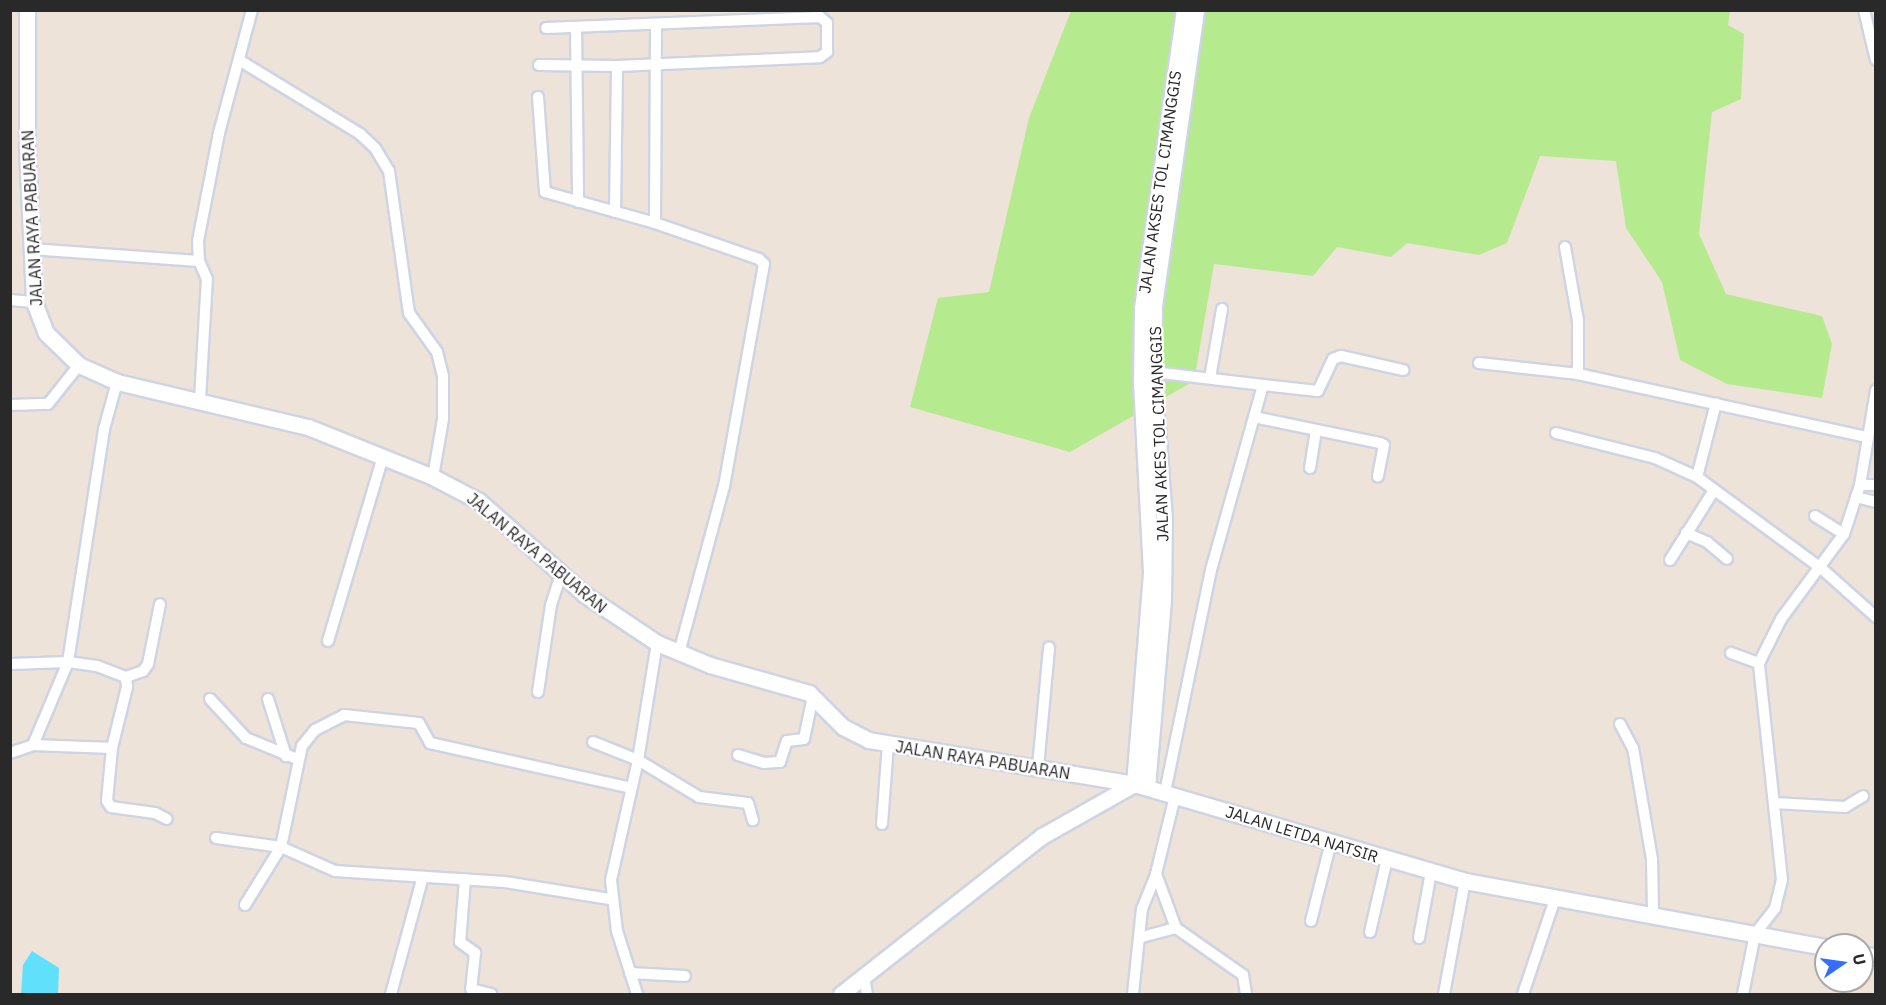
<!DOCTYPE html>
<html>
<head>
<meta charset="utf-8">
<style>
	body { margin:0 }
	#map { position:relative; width:1886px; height:1005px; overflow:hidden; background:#ede3d9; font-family:"IBM Plex Sans",sans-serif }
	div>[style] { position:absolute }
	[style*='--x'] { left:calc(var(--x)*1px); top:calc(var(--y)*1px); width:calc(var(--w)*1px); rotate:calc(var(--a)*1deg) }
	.green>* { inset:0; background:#b6ea8f }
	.water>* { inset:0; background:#60e0fb }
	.roads { filter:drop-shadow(2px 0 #ced4e4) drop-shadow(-2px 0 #ced4e4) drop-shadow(0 2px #ced4e4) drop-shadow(0 -2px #ced4e4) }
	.street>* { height:10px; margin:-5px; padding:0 5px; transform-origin:5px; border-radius:5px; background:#fff }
	.secondary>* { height:15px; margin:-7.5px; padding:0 7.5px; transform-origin:7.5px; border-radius:7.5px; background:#fff }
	span { translate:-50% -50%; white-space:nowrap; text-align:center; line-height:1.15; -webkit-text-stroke:4.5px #fff; paint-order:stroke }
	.street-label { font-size:16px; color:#292929 }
	.frame { position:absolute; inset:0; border:12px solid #292929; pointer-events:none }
	.north { position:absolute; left:1814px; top:933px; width:60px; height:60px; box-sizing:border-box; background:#fff; border:2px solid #a9a9a9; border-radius:50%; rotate:77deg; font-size:16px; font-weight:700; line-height:24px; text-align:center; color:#292929 }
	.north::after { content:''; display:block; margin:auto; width:21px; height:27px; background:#346dff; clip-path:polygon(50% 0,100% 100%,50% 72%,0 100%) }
</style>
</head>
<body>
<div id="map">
	<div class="green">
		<div style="clip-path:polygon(1071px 11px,1730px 11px,1728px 25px,1744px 34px,1741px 99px,1712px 112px,1699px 234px,1726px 294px,1822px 316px,1832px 344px,1822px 398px,1727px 384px,1680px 360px,1662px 282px,1626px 228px,1616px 161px,1540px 156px,1507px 243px,1479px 255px,1407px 243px,1391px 257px,1337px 247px,1313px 276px,1214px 264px,1194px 381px,1070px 452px,910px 407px,938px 298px,989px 292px,1029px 118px)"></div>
	</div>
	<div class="water">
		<div style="clip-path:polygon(32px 951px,59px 968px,58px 994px,21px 994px,23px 965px)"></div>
	</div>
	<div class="roads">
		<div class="street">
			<div style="--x:1864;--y:10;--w:51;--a:76.5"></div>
			<div style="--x:576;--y:27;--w:175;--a:89.3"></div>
			<div style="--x:239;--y:60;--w:142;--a:31.4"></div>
			<div style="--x:360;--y:134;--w:21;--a:43"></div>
			<div style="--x:375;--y:148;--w:27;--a:59"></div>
			<div style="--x:389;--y:171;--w:143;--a:82"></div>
			<div style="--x:409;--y:313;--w:48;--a:54.3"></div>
			<div style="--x:437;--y:352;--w:25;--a:76"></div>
			<div style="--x:443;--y:376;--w:43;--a:90"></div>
			<div style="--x:443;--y:419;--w:59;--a:99.8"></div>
			<div style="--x:539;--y:65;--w:78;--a:0.7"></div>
			<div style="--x:617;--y:66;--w:203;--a:-2.5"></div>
			<div style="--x:820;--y:57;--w:9;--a:-36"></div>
			<div style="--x:827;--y:52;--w:29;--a:-90"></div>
			<div style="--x:827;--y:23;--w:9;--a:-139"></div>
			<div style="--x:820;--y:17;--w:274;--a:177.7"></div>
			<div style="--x:538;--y:97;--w:95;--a:85.8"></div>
			<div style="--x:545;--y:192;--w:114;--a:15.7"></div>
			<div style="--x:655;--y:223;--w:110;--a:19.1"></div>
			<div style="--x:759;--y:259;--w:7;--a:45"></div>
			<div style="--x:764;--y:264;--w:226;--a:100.2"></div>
			<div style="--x:724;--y:486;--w:173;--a:105.1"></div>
			<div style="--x:615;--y:212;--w:146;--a:-89.2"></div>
			<div style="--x:655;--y:223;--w:198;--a:-89.7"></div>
			<div style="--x:1565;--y:247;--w:75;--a:80"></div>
			<div style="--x:1578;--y:321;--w:53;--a:90"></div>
			<div style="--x:1578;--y:374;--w:296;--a:12.3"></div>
			<div style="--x:31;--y:249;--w:168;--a:4.1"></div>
			<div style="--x:10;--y:300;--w:24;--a:5"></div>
			<div style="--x:1479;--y:363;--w:100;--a:6.3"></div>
			<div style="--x:1153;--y:372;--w:111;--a:6.7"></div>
			<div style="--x:1263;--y:385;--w:192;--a:105.7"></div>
			<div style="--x:1211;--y:570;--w:228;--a:101.7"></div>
			<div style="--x:1210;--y:378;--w:70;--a:-80.1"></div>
			<div style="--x:1263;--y:385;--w:55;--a:6.2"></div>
			<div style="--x:1318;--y:391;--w:35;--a:-65"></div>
			<div style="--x:1333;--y:359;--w:9;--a:-21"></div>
			<div style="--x:1341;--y:356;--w:64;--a:12.7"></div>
			<div style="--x:200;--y:399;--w:120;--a:-86.7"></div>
			<div style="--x:207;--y:279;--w:20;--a:-114"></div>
			<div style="--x:199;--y:261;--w:20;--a:-93"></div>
			<div style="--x:198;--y:241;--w:110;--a:-79"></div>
			<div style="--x:219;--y:133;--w:127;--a:-75"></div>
			<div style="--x:10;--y:405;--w:38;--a:-2"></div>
			<div style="--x:48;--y:404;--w:50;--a:-51.5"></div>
			<div style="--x:1254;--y:417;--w:129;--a:11.7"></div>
			<div style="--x:1380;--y:443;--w:4;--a:27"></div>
			<div style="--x:1384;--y:445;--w:32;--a:101"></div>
			<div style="--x:1556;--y:433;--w:102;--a:14.2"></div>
			<div style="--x:1655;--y:458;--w:46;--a:24.3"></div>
			<div style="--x:1697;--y:477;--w:154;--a:36.3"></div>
			<div style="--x:1821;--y:568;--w:74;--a:41.7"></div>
			<div style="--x:1310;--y:468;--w:38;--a:-81"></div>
			<div style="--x:1697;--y:477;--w:76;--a:-75.6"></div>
			<div style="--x:1860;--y:485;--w:16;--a:0"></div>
			<div style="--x:1856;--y:497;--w:21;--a:14"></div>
			<div style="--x:1815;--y:516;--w:34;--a:32"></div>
			<div style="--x:1686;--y:533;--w:23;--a:23"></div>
			<div style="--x:1707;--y:542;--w:26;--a:40"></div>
			<div style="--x:1670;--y:560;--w:83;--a:-57.8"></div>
			<div style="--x:328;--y:641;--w:193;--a:-73.4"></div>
			<div style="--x:1731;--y:653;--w:30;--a:20"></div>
			<div style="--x:10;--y:664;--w:58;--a:-2"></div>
			<div style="--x:68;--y:662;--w:29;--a:8"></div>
			<div style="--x:97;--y:666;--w:31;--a:21"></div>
			<div style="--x:126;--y:677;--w:10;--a:84"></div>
			<div style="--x:127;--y:687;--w:63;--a:103.8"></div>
			<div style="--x:112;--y:748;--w:53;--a:95.4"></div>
			<div style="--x:107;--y:801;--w:7;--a:56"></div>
			<div style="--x:111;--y:807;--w:44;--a:7.8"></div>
			<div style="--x:155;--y:813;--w:13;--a:27"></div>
			<div style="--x:126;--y:677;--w:18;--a:-19"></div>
			<div style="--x:143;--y:671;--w:9;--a:-54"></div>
			<div style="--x:148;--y:664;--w:61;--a:-78.7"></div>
			<div style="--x:538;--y:692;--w:88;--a:-81.5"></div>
			<div style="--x:551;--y:605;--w:33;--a:-72"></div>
			<div style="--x:210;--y:699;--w:53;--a:47.3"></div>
			<div style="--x:246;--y:738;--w:55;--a:22.4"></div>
			<div style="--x:268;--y:699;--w:60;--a:72.5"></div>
			<div style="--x:1620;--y:724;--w:27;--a:62"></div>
			<div style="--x:1633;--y:748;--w:113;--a:80.3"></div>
			<div style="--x:1652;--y:859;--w:54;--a:88.9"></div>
			<div style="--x:593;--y:742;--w:48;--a:21.8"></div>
			<div style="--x:638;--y:760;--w:71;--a:31.2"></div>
			<div style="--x:699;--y:797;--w:49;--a:7"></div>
			<div style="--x:748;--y:803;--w:18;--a:74"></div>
			<div style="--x:33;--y:745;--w:79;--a:2.2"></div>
			<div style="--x:10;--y:753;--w:24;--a:-19"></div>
			<div style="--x:33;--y:745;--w:90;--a:-67.1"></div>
			<div style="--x:68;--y:662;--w:236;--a:-81.2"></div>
			<div style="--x:104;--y:429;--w:49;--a:-74.5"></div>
			<div style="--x:738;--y:755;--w:27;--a:17"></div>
			<div style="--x:764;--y:763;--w:16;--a:-4"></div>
			<div style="--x:780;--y:762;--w:22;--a:-72"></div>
			<div style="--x:787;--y:741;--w:17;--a:-7"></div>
			<div style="--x:804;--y:739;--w:44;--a:-78.2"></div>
			<div style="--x:1038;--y:767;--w:120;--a:-84.7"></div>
			<div style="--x:1775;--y:803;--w:70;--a:3.3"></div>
			<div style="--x:1845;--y:807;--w:21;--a:-31"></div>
			<div style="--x:882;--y:824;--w:79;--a:-85.7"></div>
			<div style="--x:216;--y:838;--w:66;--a:7.9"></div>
			<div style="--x:281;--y:847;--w:59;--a:24"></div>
			<div style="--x:335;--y:871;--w:170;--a:3.7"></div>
			<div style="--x:505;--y:882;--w:106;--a:9.2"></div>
			<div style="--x:1156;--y:874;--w:58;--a:69.7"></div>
			<div style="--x:465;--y:879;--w:63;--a:94.5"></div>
			<div style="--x:460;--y:942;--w:19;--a:36"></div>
			<div style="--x:475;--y:953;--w:36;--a:96"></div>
			<div style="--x:471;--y:989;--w:21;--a:14"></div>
			<div style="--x:245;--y:905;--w:68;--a:-58.2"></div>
			<div style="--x:281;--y:847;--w:103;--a:-78.3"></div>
			<div style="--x:302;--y:746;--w:21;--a:-51"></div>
			<div style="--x:315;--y:730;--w:33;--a:-27"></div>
			<div style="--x:344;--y:715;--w:75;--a:6.1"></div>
			<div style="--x:419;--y:723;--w:23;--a:61"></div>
			<div style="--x:430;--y:743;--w:206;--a:12.6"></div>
			<div style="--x:1311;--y:921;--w:81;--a:-75.8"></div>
			<div style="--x:1370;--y:932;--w:75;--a:-76.9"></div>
			<div style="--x:1142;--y:937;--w:35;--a:-15"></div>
			<div style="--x:1176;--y:928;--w:82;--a:35"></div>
			<div style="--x:1243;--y:975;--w:19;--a:81"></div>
			<div style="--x:1419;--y:938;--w:67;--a:-79.7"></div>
			<div style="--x:630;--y:973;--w:55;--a:3.1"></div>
			<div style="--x:864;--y:976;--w:18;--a:81"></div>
			<div style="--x:391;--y:994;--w:118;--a:-74.8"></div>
			<div style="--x:637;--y:994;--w:66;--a:-107.6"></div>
			<div style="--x:617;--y:931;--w:51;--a:-96.7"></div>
			<div style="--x:611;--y:880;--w:123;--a:-77.3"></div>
			<div style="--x:638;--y:760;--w:119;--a:-80.8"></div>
			<div style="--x:1133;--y:994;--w:85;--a:-84"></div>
			<div style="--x:1142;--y:909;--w:38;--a:-68"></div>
			<div style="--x:1156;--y:874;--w:80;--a:-76.3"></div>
			<div style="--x:1444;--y:994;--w:115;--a:-79.5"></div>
			<div style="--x:1523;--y:994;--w:100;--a:-71.4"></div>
			<div style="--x:1743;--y:994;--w:61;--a:-78.7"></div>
			<div style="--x:1755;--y:934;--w:33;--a:-52"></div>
			<div style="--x:1775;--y:908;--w:29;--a:-76"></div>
			<div style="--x:1782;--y:880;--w:218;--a:-96.1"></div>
			<div style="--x:1759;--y:663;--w:49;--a:-63.4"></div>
			<div style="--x:1781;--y:619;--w:106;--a:-53.5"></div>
			<div style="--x:1844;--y:534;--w:52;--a:-71.9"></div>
			<div style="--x:1860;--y:485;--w:96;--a:-80.4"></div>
		</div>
		<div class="secondary">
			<div style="--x:27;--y:10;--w:136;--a:90"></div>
			<div style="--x:27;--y:146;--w:156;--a:87.4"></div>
			<div style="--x:34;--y:302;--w:33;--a:69"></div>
			<div style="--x:46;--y:333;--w:46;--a:44.1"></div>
			<div style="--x:79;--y:365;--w:42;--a:24.1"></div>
			<div style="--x:117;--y:382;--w:196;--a:13.3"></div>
			<div style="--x:308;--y:427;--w:135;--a:21.8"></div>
			<div style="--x:433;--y:477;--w:52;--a:27.6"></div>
			<div style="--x:479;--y:501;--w:140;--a:41.5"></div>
			<div style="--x:584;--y:594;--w:88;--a:33.9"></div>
			<div style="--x:657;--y:643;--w:57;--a:22.5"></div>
			<div style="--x:710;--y:665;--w:103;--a:15.8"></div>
			<div style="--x:809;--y:693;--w:48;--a:45"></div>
			<div style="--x:843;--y:727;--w:29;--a:27"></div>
			<div style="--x:869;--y:740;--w:269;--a:9.4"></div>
			<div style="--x:1134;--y:784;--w:345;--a:16.3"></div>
			<div style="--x:1465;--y:881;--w:367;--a:10.4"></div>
			<div style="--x:1134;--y:784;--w:213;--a:-85.4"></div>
			<div style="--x:1151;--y:572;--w:188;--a:-93"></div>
			<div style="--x:1141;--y:384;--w:76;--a:-89.2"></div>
			<div style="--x:1142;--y:308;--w:301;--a:-82"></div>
			<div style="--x:1147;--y:787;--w:187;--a:-85.1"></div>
			<div style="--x:1163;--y:601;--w:82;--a:-89.3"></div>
			<div style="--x:1164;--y:519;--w:147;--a:-94.3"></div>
			<div style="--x:1153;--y:372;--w:66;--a:-89.1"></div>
			<div style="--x:1154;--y:306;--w:299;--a:-81.9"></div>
			<div style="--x:1862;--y:954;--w:14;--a:12"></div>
			<div style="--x:841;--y:994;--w:256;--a:-38.2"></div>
			<div style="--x:1042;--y:836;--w:106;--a:-29.5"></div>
		</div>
	</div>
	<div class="street-label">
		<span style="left:1160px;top:182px;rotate:-82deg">JALAN AKSES TOL CIMANGGIS</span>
		<span style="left:32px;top:218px;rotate:-93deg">JALAN RAYA PABUARAN</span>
		<span style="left:1159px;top:434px;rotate:-92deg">JALAN AKES TOL CIMANGGIS</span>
		<span style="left:537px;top:553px;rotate:40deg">JALAN RAYA PABUARAN</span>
		<span style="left:983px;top:760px;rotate:9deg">JALAN RAYA PABUARAN</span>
		<span style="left:1302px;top:834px;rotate:17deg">JALAN LETDA NATSIR</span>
	</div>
	<div class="frame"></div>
	<div class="north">U</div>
</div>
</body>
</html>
